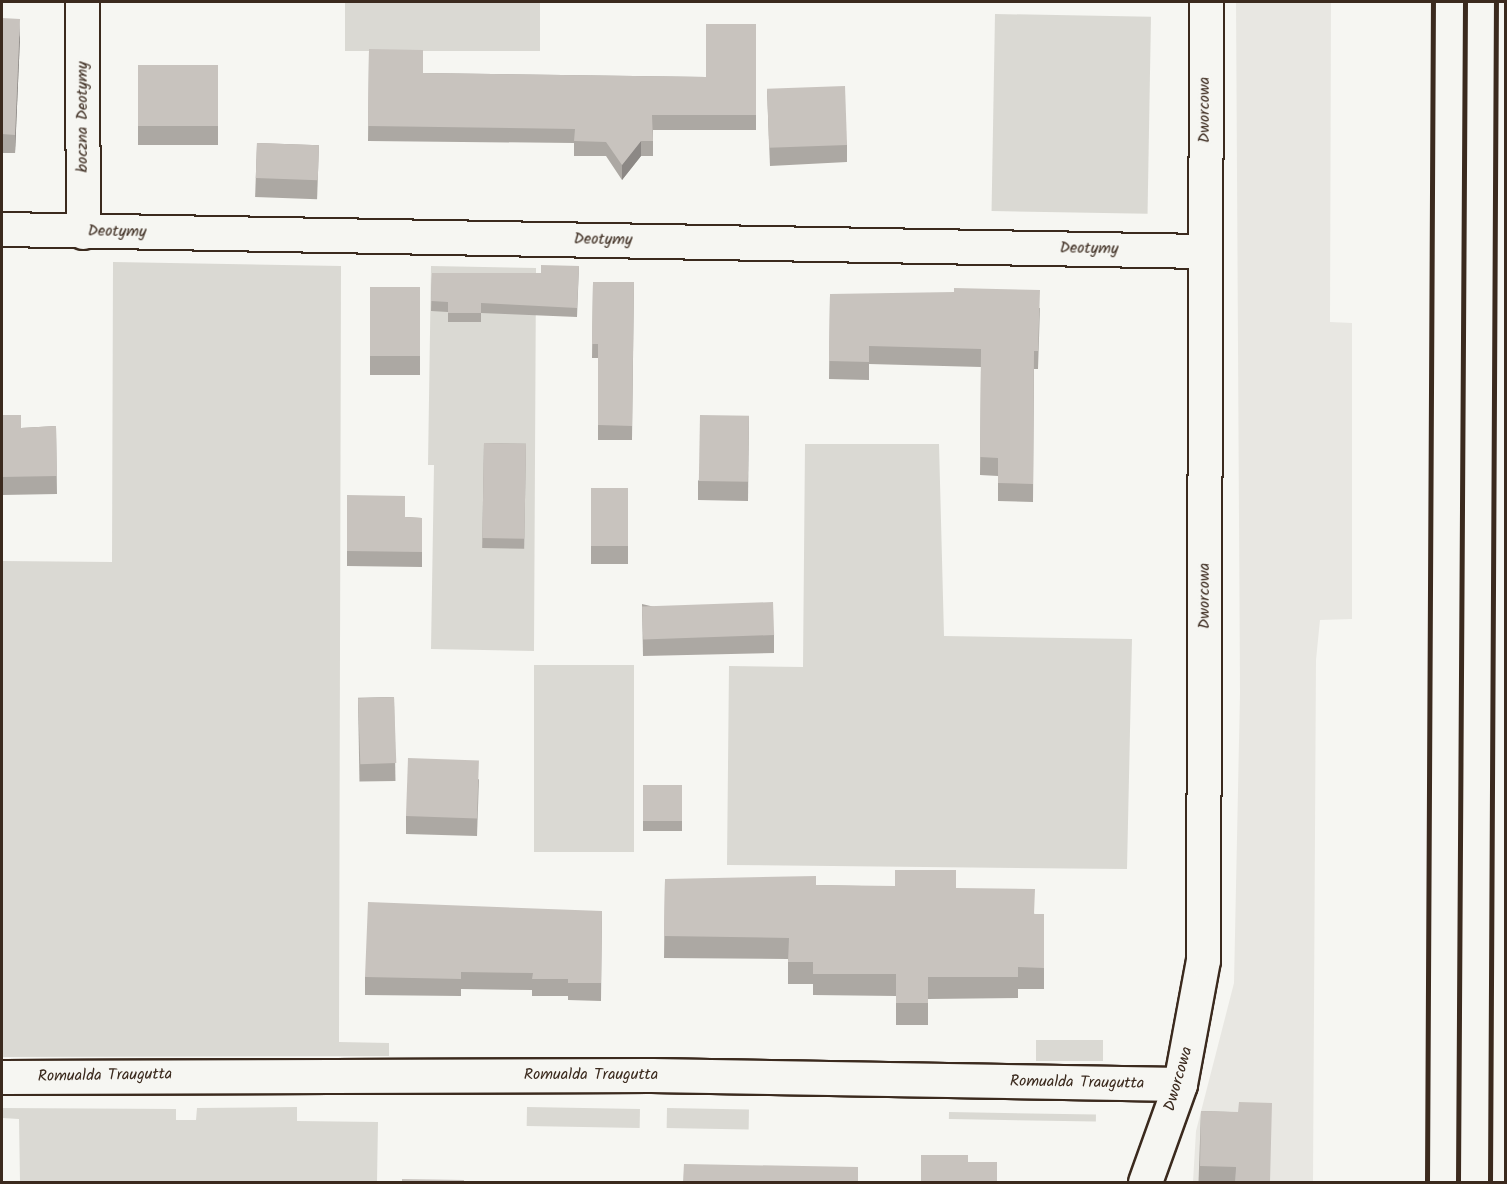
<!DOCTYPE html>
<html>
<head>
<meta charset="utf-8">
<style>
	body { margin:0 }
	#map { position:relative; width:1507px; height:1184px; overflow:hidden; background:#f6f6f2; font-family:Kalam,sans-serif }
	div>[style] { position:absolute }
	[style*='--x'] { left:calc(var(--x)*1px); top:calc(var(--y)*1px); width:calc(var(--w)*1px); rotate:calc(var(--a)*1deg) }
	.built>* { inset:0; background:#e8e7e2 }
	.green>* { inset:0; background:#dad9d3; transform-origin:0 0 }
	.roads { filter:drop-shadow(2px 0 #3b2a1e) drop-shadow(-2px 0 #3b2a1e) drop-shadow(0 2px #3b2a1e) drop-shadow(0 -2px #3b2a1e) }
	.street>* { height:33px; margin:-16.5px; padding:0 16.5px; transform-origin:16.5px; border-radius:16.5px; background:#f6f6f2 }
	.rail>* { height:4.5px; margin:-2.25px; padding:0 2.25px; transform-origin:2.25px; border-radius:2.25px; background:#3b2a1e }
	.wall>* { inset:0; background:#aca8a3; transform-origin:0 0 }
	.shaded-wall>* { inset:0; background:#8c8885 }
	.building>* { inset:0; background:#c8c3be; transform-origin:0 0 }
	span { translate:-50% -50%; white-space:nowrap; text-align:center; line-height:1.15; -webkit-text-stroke:4.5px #f6f6f2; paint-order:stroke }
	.street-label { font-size:16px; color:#3b2a1e }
	.frame { position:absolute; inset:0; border:3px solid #3b2a1e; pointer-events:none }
</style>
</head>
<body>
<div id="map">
	<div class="built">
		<div style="clip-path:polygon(1236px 2px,1331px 2px,1330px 322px,1352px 323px,1352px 619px,1320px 620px,1316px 660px,1313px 1182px,1193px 1182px,1196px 1131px,1234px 983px,1240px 693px)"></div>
	</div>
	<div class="green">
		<div style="left:345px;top:2px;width:195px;height:49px"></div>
		<div style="left:995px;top:14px;width:156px;height:197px;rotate:1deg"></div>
		<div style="clip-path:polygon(113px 262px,341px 266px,339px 1042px,389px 1043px,389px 1056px,2px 1057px,2px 561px,112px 562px)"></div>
		<div style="clip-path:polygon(431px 266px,536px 268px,534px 651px,431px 649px,434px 465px,428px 465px)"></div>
		<div style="clip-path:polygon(805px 444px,939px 444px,944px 636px,1132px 639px,1127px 869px,727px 865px,729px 666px,803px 667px)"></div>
		<div style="left:534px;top:665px;width:100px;height:187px"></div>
		<div style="left:1036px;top:1040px;width:67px;height:21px"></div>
		<div style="clip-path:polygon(297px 1107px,297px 1121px,378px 1122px,377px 1182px,20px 1182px,19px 1119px,2px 1118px,2px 1108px,176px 1109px,176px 1120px,196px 1120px,197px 1108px)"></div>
		<div style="left:527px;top:1107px;width:113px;height:19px;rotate:1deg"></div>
		<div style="left:667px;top:1108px;width:82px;height:20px;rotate:1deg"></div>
		<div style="left:949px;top:1112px;width:147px;height:7px;rotate:1deg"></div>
	</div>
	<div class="roads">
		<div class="street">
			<div style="--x:82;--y:2;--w:230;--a:89.8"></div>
			<div style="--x:2;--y:229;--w:1202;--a:1.05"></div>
			<div style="--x:2;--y:1077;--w:649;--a:-0.18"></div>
			<div style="--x:651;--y:1075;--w:529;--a:0.97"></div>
			<div style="--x:1145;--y:1182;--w:104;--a:-70.3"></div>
			<div style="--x:1180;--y:1084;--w:126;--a:-79.5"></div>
			<div style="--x:1203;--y:960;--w:958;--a:-89.82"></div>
		</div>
	</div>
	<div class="rail">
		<div style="--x:1427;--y:1182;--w:1180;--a:-89.71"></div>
		<div style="--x:1458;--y:1182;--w:1180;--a:-89.66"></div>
		<div style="--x:1490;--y:1182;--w:1180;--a:-89.71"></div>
	</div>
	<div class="wall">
		<div style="clip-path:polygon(2px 18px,20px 37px,15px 153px,2px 153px)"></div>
		<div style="clip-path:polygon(756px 24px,756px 130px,653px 130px,653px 156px,641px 156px,622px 180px,606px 156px,574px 156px,574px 143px,368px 141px,369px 49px,423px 73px,706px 77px)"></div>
		<div style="left:138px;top:65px;width:80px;height:80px"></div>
		<div style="clip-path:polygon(767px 90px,847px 145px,847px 162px,770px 166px)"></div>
		<div style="left:257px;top:143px;width:62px;height:54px;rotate:2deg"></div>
		<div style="clip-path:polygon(579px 266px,577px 317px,481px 313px,481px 322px,448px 322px,448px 312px,431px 311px,432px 273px,541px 273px)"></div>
		<div style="clip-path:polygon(593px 282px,634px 282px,632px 440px,598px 440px,598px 358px,592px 358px)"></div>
		<div style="left:420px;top:287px;width:88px;height:50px;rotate:90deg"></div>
		<div style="clip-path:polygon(830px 294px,1040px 308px,1038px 369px,1034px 369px,1033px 502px,998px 501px,998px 476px,980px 475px,981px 367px,869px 364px,869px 380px,829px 379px)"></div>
		<div style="clip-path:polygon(2px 415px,21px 428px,56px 426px,57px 494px,2px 495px)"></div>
		<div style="clip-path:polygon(749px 416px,748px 501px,698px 500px,698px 481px)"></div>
		<div style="left:484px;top:443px;width:42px;height:105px;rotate:1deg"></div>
		<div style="left:591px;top:488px;width:37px;height:76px"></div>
		<div style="clip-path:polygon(347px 495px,405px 517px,422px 518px,422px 567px,347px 566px)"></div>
		<div style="clip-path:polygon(642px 604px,774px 635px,774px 653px,643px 656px)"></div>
		<div style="left:394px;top:697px;width:84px;height:36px;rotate:89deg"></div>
		<div style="clip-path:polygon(479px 779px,477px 836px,406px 834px,406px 816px)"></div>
		<div style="left:643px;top:785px;width:39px;height:46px"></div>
		<div style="clip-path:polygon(665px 879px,816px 885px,956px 888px,1035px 914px,1044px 914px,1044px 989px,1018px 989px,1018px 998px,928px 999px,928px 1025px,896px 1025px,896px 996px,813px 995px,813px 984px,788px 984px,788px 959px,664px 958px)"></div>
		<div style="clip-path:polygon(602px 911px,601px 1001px,568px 1000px,568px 996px,532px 996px,532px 990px,461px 989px,461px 996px,365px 995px,365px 977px)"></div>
		<div style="left:1201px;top:1111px;width:37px;height:71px;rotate:2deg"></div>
	</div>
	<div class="shaded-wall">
		<div style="clip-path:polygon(20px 19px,20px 37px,15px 153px,15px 135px)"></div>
		<div style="clip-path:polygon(641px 141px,641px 156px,622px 180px,622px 165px)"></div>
	</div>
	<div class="building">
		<div style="clip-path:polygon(2px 18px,20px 19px,15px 135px,2px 134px)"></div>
		<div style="clip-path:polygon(706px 24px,756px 24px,756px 115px,652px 115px,653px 141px,641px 141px,622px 165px,606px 142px,574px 141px,575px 129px,368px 126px,369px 49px,423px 50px,423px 73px,706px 77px)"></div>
		<div style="left:138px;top:65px;width:80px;height:61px"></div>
		<div style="left:845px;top:86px;width:59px;height:78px;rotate:88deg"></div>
		<div style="left:257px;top:143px;width:62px;height:35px;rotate:2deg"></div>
		<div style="clip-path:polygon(541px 265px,579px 266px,577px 308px,481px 303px,481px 313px,448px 313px,448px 302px,431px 301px,432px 273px,541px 273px)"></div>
		<div style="clip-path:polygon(593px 282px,634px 282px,632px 426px,598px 425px,598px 344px,592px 344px)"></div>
		<div style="left:420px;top:287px;width:69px;height:50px;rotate:90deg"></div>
		<div style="clip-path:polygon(954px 288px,1040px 290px,1038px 351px,1034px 351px,1033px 484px,998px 483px,998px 458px,980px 457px,981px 349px,869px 346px,869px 362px,829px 361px,830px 294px,954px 292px)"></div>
		<div style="clip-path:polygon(2px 415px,21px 415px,21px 428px,56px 426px,57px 476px,2px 477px)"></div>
		<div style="left:700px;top:415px;width:49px;height:66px;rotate:1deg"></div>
		<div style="left:484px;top:443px;width:42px;height:95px;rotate:1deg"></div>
		<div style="left:591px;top:488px;width:37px;height:58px"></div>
		<div style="clip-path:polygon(347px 495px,405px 496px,405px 517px,422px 518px,422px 552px,347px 551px)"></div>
		<div style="left:773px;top:602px;width:33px;height:131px;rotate:88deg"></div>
		<div style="left:394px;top:697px;width:66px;height:36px;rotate:88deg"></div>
		<div style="left:408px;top:758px;width:71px;height:58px;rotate:2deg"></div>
		<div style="left:643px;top:785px;width:39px;height:36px"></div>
		<div style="clip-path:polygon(895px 870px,956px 870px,956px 888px,1035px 889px,1034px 914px,1044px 914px,1044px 968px,1018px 967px,1018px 977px,928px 977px,928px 1003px,896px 1003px,896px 974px,813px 974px,813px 962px,788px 962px,789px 938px,664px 936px,665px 879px,816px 876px,816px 885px,895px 886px)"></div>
		<div style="clip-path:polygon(368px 902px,602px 911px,601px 983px,568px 983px,568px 979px,532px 979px,533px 973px,461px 972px,461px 979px,365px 977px)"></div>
		<div style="clip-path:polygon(1239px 1102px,1272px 1103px,1270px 1182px,1236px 1182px,1236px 1167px,1200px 1166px,1201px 1111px,1238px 1112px)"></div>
		<div style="clip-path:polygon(921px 1155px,968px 1155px,968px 1162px,997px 1162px,997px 1182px,921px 1182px)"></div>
		<div style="clip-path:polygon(684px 1164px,858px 1167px,858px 1182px,683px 1182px)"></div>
		<div style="clip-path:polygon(402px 1179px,464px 1180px,464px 1182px,402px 1182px)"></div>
	</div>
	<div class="street-label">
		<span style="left:1205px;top:110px;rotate:-90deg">Dworcowa</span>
		<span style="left:83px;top:117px;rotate:-90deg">boczna Deotymy</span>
		<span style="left:117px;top:232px;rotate:1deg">Deotymy</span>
		<span style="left:603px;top:240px;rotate:1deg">Deotymy</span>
		<span style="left:1089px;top:249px;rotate:1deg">Deotymy</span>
		<span style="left:1205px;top:596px;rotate:-90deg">Dworcowa</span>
		<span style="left:591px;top:1075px">Romualda Traugutta</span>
		<span style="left:105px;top:1076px;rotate:-1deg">Romualda Traugutta</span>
		<span style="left:1179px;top:1079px;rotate:-74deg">Dworcowa</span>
		<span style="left:1077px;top:1083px;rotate:1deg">Romualda Traugutta</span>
	</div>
	<div class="frame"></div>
</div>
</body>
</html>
